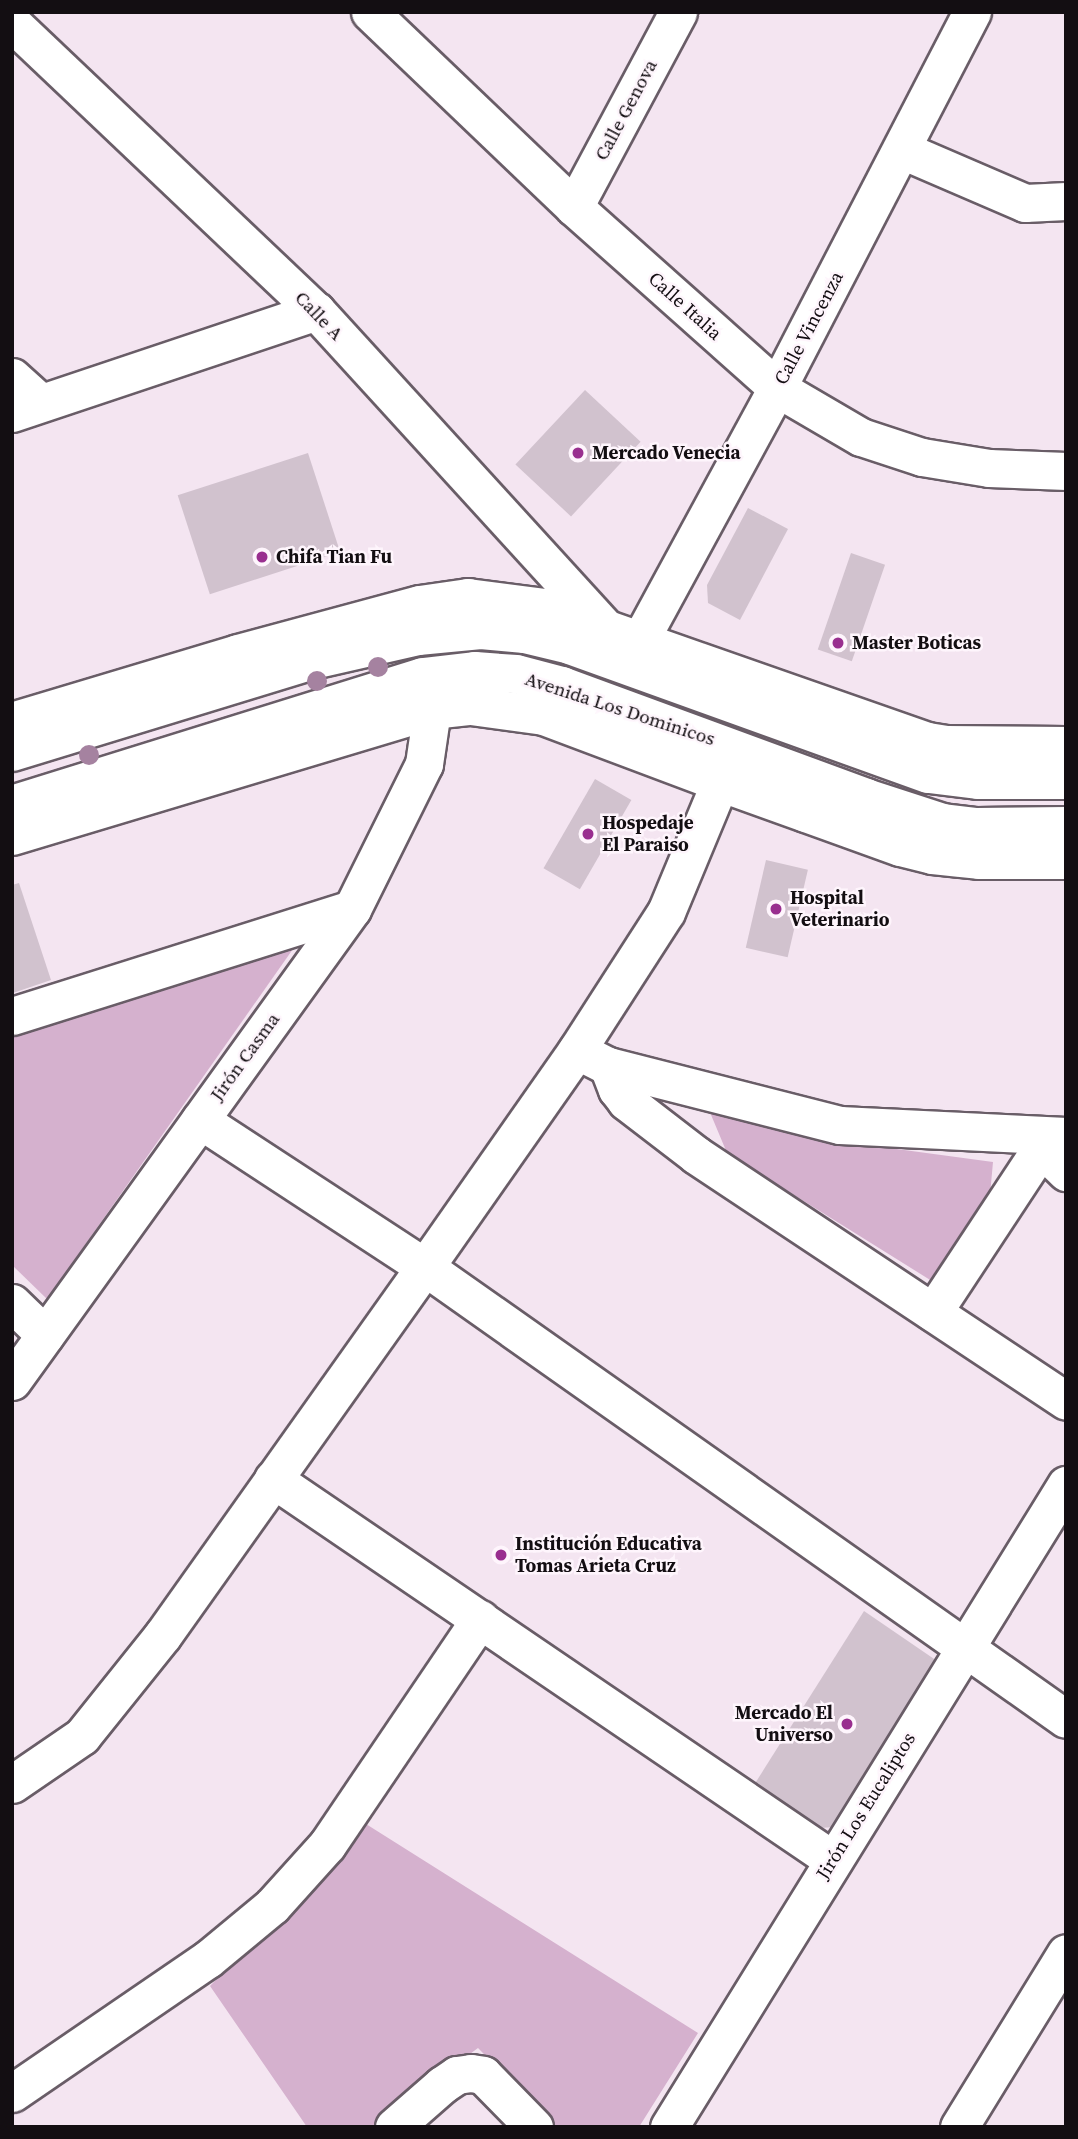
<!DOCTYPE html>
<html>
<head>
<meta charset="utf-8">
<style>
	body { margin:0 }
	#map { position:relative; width:1078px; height:2139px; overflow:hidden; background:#f4e5f1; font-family:"Source Serif 4",serif }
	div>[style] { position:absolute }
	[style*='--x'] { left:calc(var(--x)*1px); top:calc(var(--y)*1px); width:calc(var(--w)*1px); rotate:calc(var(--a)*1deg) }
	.green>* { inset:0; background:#d5b1ce }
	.building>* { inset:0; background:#d1c2ce; transform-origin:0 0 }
	.roads { filter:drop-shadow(2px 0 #695d67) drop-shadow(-2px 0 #695d67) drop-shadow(0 2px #695d67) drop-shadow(0 -2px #695d67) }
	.minor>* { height:37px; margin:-18.5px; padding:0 18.5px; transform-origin:18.5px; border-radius:18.5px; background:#fff }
	.tertiary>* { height:38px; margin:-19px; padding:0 19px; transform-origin:19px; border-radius:19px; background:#fff }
	.secondary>* { height:38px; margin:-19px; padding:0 19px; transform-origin:19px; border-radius:19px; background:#fff }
	.trees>* { width:20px; height:20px; margin:-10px; border-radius:50%; background:#a582a0 }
	.dots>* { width:19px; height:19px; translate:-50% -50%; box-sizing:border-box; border:4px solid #fef5fc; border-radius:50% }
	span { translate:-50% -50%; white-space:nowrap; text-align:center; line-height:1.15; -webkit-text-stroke:5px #fef5fc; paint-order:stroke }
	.street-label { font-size:19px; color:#130e12 }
	.poi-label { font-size:19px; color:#130e12; font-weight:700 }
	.left { translate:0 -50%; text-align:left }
	.right { translate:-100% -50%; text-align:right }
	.frame { position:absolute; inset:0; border:14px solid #130e12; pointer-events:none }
</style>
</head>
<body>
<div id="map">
	<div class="green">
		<div style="clip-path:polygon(300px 939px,47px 1299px,12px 1265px,12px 1029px)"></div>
		<div style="clip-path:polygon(709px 1110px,830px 1140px,993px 1162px,990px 1195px,935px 1283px,727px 1153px)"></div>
		<div style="clip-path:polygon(366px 1824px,698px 2033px,639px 2127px,556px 2127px,478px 2048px,371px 2127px,307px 2127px,210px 1986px)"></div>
	</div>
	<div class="building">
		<div style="left:585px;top:390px;width:76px;height:102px;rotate:43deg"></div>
		<div style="left:308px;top:453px;width:104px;height:137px;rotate:72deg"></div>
		<div style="clip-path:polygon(748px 508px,788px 529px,740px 620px,708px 603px,707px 585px)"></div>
		<div style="left:851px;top:553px;width:36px;height:102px;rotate:19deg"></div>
		<div style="left:595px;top:779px;width:42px;height:103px;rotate:30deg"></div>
		<div style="left:766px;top:860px;width:43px;height:90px;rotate:13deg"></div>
		<div style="clip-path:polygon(19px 883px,51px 980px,13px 993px,12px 885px)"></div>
		<div style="clip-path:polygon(864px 1611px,940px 1663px,835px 1827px,819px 1828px,754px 1785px)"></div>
	</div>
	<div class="roads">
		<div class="minor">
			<div style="--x:370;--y:12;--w:282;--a:43.7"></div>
			<div style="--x:574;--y:207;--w:272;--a:41.7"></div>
			<div style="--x:777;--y:388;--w:97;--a:30.3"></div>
			<div style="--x:861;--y:437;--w:64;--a:18.2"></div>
			<div style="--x:922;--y:457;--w:68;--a:9.3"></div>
			<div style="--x:989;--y:468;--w:77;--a:2.2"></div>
			<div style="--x:12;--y:23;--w:419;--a:43.5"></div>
			<div style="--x:316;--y:311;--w:429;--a:47.6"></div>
			<div style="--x:902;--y:150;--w:134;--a:23.3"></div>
			<div style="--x:1025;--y:203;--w:41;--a:-2.8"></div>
			<div style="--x:574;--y:207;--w:221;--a:-61.9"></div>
			<div style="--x:12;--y:377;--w:38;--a:42"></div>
			<div style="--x:12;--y:413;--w:321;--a:-18.5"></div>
			<div style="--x:639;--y:642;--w:289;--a:-61.5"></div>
			<div style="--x:777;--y:388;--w:424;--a:-62.6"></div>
			<div style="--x:12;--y:1016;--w:356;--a:-17.5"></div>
			<div style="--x:590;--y:1057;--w:20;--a:27"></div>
			<div style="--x:608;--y:1066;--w:239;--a:14.3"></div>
			<div style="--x:840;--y:1125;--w:226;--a:2.8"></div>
			<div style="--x:608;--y:1066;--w:25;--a:69"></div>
			<div style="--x:617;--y:1089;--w:15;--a:53"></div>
			<div style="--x:626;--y:1101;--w:88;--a:37.6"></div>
			<div style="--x:696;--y:1155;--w:444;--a:33.6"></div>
			<div style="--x:200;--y:1120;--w:269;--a:33.2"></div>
			<div style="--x:425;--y:1267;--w:784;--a:35.19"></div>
			<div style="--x:1029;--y:1136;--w:52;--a:44.2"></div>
			<div style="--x:12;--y:1303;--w:46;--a:44.1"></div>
			<div style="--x:933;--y:1312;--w:196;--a:-56.6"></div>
			<div style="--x:12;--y:1381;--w:582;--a:-54.23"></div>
			<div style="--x:352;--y:909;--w:162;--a:-63.6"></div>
			<div style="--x:424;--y:764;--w:55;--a:-81.6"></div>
			<div style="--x:273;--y:1479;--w:677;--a:34.23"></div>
			<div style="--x:12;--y:1784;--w:85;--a:-34.4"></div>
			<div style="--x:82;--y:1736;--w:129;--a:-51.3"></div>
			<div style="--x:163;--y:1635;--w:452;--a:-54.6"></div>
			<div style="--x:425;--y:1267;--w:265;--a:-55"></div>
			<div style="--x:577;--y:1050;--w:164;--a:-57.2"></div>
			<div style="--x:666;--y:912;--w:141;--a:-67.4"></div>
			<div style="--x:12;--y:2093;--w:237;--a:-34.4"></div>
			<div style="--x:208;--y:1959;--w:83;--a:-39.6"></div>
			<div style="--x:272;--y:1906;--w:82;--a:-48"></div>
			<div style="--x:327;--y:1845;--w:273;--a:-55.9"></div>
			<div style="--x:394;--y:2127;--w:64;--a:-41.2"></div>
			<div style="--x:442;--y:2085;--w:18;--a:-34"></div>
			<div style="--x:457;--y:2075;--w:14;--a:-8"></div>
			<div style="--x:471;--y:2073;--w:12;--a:9"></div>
			<div style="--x:483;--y:2075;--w:73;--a:45.6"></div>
			<div style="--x:669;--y:2127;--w:755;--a:-58.27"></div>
			<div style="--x:959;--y:2127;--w:204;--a:-58.4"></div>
		</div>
		<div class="tertiary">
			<div style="--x:12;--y:722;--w:236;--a:-16.7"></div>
			<div style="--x:238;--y:654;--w:188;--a:-15.1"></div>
			<div style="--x:420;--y:605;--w:49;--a:-8.3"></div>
			<div style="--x:468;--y:598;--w:78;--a:7.4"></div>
			<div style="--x:545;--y:608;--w:406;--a:19.3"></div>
			<div style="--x:928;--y:742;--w:19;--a:9"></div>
			<div style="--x:947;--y:745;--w:119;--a:0.5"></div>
			<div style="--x:12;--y:836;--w:438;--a:-16.7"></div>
			<div style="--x:432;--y:710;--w:39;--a:-6"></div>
			<div style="--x:471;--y:706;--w:74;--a:7.8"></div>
			<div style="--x:544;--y:716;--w:188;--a:20.6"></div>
			<div style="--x:720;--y:782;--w:192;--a:19.8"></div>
			<div style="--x:901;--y:847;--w:33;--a:14"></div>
			<div style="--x:933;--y:855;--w:46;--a:6.2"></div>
			<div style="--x:979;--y:860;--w:87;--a:0"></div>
		</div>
		<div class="secondary">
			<div style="--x:1032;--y:746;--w:37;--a:22"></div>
			<div style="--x:12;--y:752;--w:315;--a:-17"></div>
			<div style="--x:313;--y:660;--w:108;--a:-12.9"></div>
			<div style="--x:418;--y:636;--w:63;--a:-5.4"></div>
			<div style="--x:481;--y:630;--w:44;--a:5.2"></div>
			<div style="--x:525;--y:634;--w:46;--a:13.7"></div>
			<div style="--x:570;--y:645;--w:381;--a:19.8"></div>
			<div style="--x:929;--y:774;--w:49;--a:7"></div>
			<div style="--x:978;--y:780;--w:88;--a:0"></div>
			<div style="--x:12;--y:805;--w:430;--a:-17.3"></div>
			<div style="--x:423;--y:677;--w:52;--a:-6.6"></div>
			<div style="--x:475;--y:671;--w:41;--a:4.2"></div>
			<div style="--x:516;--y:674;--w:48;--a:14.6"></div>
			<div style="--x:562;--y:686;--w:324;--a:20.2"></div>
			<div style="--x:866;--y:798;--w:81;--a:18"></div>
			<div style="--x:943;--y:823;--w:34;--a:7"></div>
			<div style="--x:977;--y:827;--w:89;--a:-0.6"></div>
			<div style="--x:806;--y:813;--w:62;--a:-14"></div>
		</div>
	</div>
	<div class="trees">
		<div style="left:378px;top:667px"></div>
		<div style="left:317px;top:681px"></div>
		<div style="left:89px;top:755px"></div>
	</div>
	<div class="dots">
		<div style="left:578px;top:453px;background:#992e8f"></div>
		<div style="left:262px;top:557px;background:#992e8f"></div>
		<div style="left:838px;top:643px;background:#992e8f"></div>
		<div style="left:588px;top:834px;background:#992e8f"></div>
		<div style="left:776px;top:909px;background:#992e8f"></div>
		<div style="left:501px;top:1555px;background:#992e8f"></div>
		<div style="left:847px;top:1724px;background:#992e8f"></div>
	</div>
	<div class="street-label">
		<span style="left:626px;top:110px;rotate:-62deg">Calle Genova</span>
		<span style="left:685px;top:306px;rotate:42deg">Calle Italia</span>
		<span style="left:319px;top:316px;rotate:46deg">Calle A</span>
		<span style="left:809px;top:328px;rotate:-62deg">Calle Vincenza</span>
		<span style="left:620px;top:709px;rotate:18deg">Avenida Los Dominicos</span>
		<span style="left:245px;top:1057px;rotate:-54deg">Jirón Casma</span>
		<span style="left:866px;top:1806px;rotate:-58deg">Jirón Los Eucaliptos</span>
	</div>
	<div class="poi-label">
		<span class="left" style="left:592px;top:453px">Mercado Venecia</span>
		<span class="left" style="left:276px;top:557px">Chifa Tian Fu</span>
		<span class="left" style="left:852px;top:643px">Master Boticas</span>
		<span class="left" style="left:602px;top:834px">Hospedaje<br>El Paraiso</span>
		<span class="left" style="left:790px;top:909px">Hospital<br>Veterinario</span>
		<span class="left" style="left:515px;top:1555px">Institución Educativa<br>Tomas Arieta Cruz</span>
		<span class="right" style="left:833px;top:1724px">Mercado El<br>Universo</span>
	</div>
	<div class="frame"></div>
</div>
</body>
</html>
